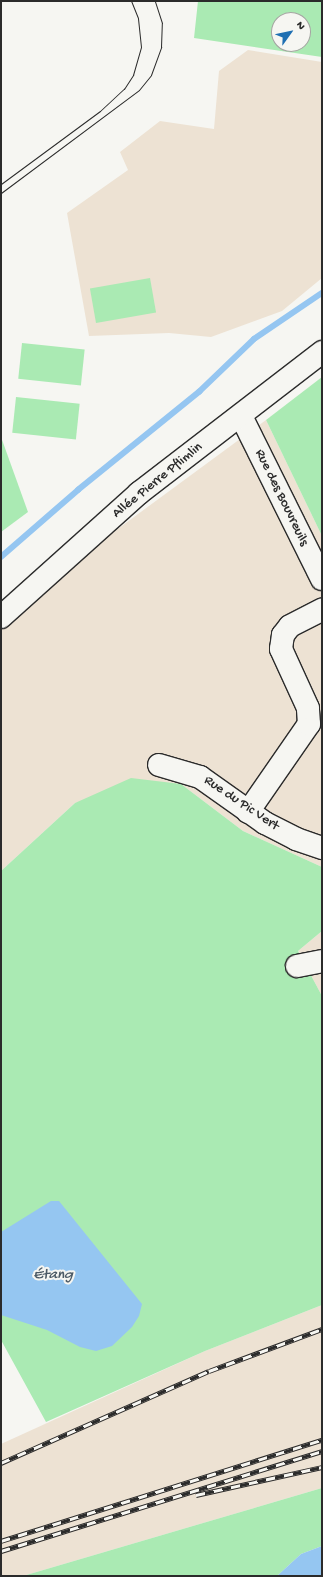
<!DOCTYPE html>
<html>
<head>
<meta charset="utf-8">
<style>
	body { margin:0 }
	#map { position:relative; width:323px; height:1577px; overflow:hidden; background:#f6f6f2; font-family:"Gochi Hand",sans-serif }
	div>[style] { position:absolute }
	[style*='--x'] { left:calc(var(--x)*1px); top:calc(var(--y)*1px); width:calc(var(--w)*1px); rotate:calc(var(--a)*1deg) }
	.built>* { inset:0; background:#ede2d3 }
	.green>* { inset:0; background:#aaeab3; transform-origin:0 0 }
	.water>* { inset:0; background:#95c6f1 }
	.stream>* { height:5.5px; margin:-2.75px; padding:0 2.75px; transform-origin:2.75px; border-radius:2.75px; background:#95c6f1 }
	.roads { filter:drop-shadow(1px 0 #2b2b2b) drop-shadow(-1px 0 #2b2b2b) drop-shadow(0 1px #2b2b2b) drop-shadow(0 -1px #2b2b2b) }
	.minor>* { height:22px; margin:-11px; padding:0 11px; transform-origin:11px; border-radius:11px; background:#f6f6f2 }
	.tram>* { height:1px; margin:-0.5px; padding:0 0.5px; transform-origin:0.5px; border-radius:0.5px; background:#2b2b2b }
	.rail>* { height:4.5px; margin-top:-2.25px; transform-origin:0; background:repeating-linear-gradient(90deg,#f6f6f2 0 9px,#2b2b2b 0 18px); box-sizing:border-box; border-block:1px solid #2b2b2b }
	span { translate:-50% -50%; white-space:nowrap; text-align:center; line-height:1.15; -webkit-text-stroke:4px #f6f6f2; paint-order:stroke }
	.street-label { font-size:14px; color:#2b2b2b }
	.water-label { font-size:15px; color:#4b5a66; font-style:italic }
	.frame { position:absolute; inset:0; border:2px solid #2b2b2b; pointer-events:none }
	.north { position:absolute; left:271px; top:12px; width:40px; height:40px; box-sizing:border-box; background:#f6f6f2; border:1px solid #a5a5a2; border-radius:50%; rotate:57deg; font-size:11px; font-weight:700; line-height:16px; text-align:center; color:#2b2b2b }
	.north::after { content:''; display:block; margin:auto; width:14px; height:18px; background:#1f6fb2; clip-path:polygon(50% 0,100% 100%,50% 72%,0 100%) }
</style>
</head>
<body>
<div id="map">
	<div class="built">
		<div style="clip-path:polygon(248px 50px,322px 62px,322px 278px,282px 311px,211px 337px,169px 333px,89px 336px,67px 213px,128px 170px,120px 152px,160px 121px,214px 129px,219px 71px)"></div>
		<div style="clip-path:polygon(266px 420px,322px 536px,322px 867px,243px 831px,181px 784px,75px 803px,1px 871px,1px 623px,100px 542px)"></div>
		<div style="clip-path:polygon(322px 931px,322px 996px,298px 951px)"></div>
		<div style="clip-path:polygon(322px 1305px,322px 1488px,23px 1576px,1px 1576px,1px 1444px,205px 1351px)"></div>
	</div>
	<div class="green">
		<div style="clip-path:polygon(evenodd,198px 1px,322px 1px,322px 57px,194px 38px,198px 1px,279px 20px,303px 20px,303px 44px,279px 44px,279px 20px)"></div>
		<div style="left:150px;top:278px;width:35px;height:61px;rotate:80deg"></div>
		<div style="left:22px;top:343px;width:63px;height:36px;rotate:6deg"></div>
		<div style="clip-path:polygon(322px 377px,322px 536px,266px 420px)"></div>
		<div style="left:16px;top:397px;width:64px;height:36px;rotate:6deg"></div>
		<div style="clip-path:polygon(1px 437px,28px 512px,1px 532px)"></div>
		<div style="clip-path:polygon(131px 778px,181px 784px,243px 831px,322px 867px,322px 931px,298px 951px,322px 996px,322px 1305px,205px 1351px,46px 1422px,1px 1340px,1px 871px,75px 803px)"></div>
		<div style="clip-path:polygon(322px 1488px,322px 1546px,301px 1554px,277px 1576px,23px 1576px)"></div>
	</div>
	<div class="water">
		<div style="clip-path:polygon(51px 1201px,59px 1201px,142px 1304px,139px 1316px,132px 1327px,112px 1346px,96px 1351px,80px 1347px,47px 1330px,1px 1315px,1px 1232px)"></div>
		<div style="clip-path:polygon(322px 1546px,322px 1576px,277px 1576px,301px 1554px)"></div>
	</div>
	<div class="stream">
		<div style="--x:1;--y:557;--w:102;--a:-41"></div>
		<div style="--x:78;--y:490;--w:156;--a:-39"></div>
		<div style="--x:199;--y:392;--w:76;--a:-43.9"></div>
		<div style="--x:254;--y:339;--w:82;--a:-34.1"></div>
	</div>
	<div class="roads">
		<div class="minor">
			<div style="--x:241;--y:416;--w:182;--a:63.6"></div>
			<div style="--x:1;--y:617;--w:186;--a:-41.9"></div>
			<div style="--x:139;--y:493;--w:231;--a:-37.6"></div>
			<div style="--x:159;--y:765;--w:43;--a:16.3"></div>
			<div style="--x:200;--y:777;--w:80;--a:35.3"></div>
			<div style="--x:265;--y:823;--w:35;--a:27"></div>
			<div style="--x:296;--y:839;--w:28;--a:19"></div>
			<div style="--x:248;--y:812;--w:107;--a:-55.3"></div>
			<div style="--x:309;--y:724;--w:16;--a:-94"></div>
			<div style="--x:308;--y:708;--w:65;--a:-114.6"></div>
			<div style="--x:281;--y:649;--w:14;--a:-82"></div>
			<div style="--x:283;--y:635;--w:11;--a:-52"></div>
			<div style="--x:290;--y:626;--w:36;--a:-27"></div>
			<div style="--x:297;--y:966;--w:25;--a:-11"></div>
		</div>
	</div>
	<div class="tram">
		<div style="--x:1;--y:184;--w:123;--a:-36.4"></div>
		<div style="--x:100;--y:111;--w:33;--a:-43"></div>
		<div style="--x:124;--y:89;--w:17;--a:-57"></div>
		<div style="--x:133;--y:75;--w:29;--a:-74"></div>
		<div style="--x:141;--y:47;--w:29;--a:-96"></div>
		<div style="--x:138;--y:18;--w:18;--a:-112"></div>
		<div style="--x:1;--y:193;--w:172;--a:-36.7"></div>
		<div style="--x:139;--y:90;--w:19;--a:-51"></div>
		<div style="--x:151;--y:75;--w:30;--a:-70"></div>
		<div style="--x:161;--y:47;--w:24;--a:-88"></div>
		<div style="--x:162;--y:23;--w:23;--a:-108"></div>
	</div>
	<div class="rail">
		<div style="--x:1;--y:1463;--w:227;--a:-23.9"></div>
		<div style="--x:209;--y:1371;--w:121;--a:-20.4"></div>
		<div style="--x:196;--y:1495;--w:129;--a:-12.5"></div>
		<div style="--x:1;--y:1541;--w:337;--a:-17.5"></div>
		<div style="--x:1;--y:1551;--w:336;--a:-17.3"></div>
	</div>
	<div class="street-label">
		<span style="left:158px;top:481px;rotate:-39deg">Allée Pierre Pflimlin</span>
		<span style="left:281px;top:498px;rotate:64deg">Rue des Bouvreuils</span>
		<span style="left:241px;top:804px;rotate:34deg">Rue du Pic Vert</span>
	</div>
	<div class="water-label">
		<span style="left:53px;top:1276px">Étang</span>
	</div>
	<div class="frame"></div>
	<div class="north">N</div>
</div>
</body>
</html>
